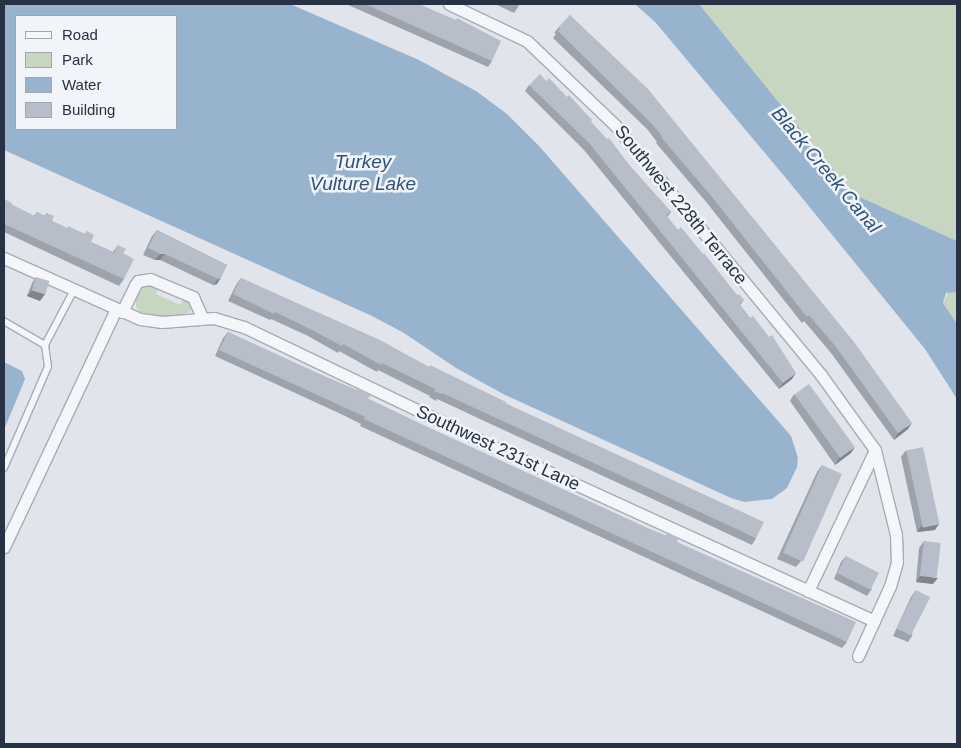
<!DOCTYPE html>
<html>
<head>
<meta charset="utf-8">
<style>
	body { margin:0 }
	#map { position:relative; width:961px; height:748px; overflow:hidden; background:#e1e5eb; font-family:Helvetica,sans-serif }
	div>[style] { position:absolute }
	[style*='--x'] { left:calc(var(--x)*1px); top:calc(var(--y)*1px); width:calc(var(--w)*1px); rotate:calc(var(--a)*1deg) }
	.green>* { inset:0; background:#c6d6c1 }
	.water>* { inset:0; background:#98b3ce }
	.roads { filter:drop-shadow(1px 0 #a5acb6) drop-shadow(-1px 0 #a5acb6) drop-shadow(0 1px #a5acb6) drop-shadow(0 -1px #a5acb6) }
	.lane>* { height:5.5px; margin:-2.75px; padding:0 2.75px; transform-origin:2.75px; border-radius:2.75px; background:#f4f6f9 }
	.street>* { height:11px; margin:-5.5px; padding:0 5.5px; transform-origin:5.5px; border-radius:5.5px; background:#f4f6f9 }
	.wall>* { inset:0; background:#9da3ad }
	.shaded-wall>* { inset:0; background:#80858d }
	.building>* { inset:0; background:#b7bec9; transform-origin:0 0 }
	span { translate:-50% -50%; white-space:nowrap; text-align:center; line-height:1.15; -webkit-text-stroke:5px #f1f4f8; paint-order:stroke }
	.street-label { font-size:18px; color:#273244 }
	.water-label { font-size:19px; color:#2d527d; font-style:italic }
	.frame { position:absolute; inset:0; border:5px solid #273244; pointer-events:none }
	.legend { position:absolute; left:15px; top:15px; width:162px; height:115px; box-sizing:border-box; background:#f1f4f8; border:1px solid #a0a6b0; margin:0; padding:6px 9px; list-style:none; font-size:15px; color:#273244 }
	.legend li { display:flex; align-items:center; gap:10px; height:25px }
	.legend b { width:25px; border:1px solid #a0a6b0 }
</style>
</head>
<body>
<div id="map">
	<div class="green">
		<div style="clip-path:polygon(699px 4px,957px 4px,957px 241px,853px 194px)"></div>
		<div style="clip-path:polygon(150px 285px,159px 287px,156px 294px,180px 305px,184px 298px,191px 303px,192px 309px,188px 313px,169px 316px,157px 317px,140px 312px,136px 307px,136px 296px,141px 288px)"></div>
		<div style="clip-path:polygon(949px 291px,957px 292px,957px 324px,943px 303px)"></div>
	</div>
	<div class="water">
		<div style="clip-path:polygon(evenodd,4px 4px,290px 4px,419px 60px,476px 91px,507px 114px,540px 147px,791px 436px,798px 458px,797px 467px,787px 488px,772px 499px,744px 502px,731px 498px,505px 395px,456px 368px,404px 333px,372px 316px,4px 150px,4px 4px,16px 16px,176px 16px,176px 129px,16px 129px,16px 16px)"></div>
		<div style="clip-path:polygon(635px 4px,699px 4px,853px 194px,957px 241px,957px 292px,946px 293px,943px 303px,957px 324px,957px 399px,925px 349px,790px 183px,656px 23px)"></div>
		<div style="clip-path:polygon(4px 362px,22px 371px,25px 379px,4px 430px)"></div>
	</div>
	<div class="roads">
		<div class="lane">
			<div style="--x:4;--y:321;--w:48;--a:30.3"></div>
			<div style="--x:4;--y:468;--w:110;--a:-66.5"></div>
			<div style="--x:48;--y:367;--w:22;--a:-98"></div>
			<div style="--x:45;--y:345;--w:62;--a:-62.2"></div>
		</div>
		<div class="street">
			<div style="--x:449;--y:4;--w:86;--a:25.4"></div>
			<div style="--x:527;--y:41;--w:122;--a:43.7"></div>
			<div style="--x:615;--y:125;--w:324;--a:50.5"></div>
			<div style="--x:821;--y:375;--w:92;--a:54.2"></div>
			<div style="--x:875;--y:450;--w:88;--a:76.1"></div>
			<div style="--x:896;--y:535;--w:27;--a:88"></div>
			<div style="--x:897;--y:562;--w:25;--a:106"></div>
			<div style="--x:890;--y:586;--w:77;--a:114.6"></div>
			<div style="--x:4;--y:258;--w:149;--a:24.2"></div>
			<div style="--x:140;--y:319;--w:22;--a:8"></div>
			<div style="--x:162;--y:322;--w:52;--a:-4.4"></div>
			<div style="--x:214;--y:318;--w:31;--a:17"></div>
			<div style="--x:244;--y:327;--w:287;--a:25.6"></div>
			<div style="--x:503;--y:451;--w:408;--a:24.6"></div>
			<div style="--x:122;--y:312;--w:30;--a:-64"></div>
			<div style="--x:135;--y:285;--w:5;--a:-53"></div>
			<div style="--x:138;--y:281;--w:12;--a:-9"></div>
			<div style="--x:150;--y:279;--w:47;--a:22.7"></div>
			<div style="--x:193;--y:297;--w:22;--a:66"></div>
			<div style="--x:4;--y:547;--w:263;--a:-64.8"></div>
			<div style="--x:808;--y:591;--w:156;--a:-64.6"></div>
		</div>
	</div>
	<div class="wall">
		<div style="clip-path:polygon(346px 4px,419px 4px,492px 61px,488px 67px)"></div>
		<div style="clip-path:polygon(495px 4px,520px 4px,514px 13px)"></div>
		<div style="clip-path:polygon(570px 15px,908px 429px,894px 440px,831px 353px,804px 321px,802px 323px,707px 203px,656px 143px,657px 142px,647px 129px,553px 38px,556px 34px,554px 33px,559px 27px)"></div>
		<div style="clip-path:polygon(529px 85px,591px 122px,630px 166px,671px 212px,668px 216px,668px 218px,678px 230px,737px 295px,744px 300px,740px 305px,741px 306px,750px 318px,792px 379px,779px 389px,584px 150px,525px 91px)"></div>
		<div style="clip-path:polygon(4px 199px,12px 205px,34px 216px,37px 212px,44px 216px,47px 213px,52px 221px,67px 228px,85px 234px,87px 231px,91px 242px,113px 252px,118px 245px,123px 253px,124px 279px,119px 286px,4px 232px)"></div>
		<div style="clip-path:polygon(157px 230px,227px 265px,217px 284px,213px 285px,160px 260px,155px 260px,143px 255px,152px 236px)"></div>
		<div style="clip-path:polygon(36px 277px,45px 294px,40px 301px,27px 296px,32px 283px)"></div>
		<div style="clip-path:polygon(241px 278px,429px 367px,505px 403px,756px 538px,752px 545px,437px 399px,436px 401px,429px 397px,430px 396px,378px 370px,377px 372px,339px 351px,338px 353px,308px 336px,271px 319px,270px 320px,228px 301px,236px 285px)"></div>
		<div style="clip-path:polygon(228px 332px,425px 426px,647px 528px,666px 536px,668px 533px,677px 542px,847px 642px,842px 648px,360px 426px,361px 424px,343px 415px,215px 356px,223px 338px)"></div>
		<div style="clip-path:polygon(794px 394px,851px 453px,835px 465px,790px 401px)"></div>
		<div style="clip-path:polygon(906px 450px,935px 530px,917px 532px,901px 457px)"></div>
		<div style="clip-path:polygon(822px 465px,801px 561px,796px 567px,777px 559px,817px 472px)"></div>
		<div style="clip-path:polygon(924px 541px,933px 584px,916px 582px,919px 548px)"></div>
		<div style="clip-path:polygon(846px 556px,872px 589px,867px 596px,834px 579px,841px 562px)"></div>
		<div style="clip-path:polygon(916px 590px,912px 636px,908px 642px,893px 636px,911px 597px)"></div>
	</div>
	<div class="shaded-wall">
		<div style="clip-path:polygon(160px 254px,165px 254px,160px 260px,155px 260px)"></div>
		<div style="clip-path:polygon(221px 278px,217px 284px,213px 285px,218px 279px)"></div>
		<div style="clip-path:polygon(32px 290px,45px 294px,40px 301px,27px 296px)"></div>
		<div style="clip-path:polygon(796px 373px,792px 379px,779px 389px,783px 383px)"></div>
		<div style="clip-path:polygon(912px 423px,908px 429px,894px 440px,898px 433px)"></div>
		<div style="clip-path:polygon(855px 447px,851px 453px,835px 465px,839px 458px)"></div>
		<div style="clip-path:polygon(939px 524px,935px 530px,917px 532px,921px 526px)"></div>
		<div style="clip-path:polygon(920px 576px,938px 578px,933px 584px,916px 582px)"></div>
	</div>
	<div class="building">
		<div style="clip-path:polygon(365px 4px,419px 4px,456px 20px,457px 18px,501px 41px,492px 61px)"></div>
		<div style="clip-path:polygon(513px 4px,520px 4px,519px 6px)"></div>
		<div style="clip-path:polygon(570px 15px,648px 89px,854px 342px,912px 423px,898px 433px,836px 347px,809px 315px,807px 317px,712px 197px,661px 137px,662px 136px,651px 123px,558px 31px,560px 28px,559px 27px)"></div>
		<div style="clip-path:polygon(540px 74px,546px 81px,549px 78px,567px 97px,569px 95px,592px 120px,591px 122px,607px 139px,609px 138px,630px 166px,671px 212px,667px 214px,668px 218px,678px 230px,681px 227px,703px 254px,704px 253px,737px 295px,739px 294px,744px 300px,740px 303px,741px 306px,750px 318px,753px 316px,769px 337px,772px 335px,796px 373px,783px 383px,589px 143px,529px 85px)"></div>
		<div style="clip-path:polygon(4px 199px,12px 203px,12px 205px,35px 216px,37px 212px,45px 216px,47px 213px,54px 216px,52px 221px,67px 228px,68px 226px,85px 234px,87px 231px,94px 235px,91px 242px,114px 253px,118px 245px,126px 249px,123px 253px,134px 259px,124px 279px,4px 224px)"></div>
		<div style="clip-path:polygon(157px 230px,227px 265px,221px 278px,218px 279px,165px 254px,160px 254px,148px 248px)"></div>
		<div style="left:36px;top:277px;width:14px;height:14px;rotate:17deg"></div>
		<div style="clip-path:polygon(241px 278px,380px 340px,429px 367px,430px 365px,506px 402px,505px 403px,764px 522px,756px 538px,442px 393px,441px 394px,434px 391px,435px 389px,382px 363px,381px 365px,343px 344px,342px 346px,312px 330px,275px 312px,274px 314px,233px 294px)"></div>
		<div style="clip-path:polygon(228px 332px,322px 375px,357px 390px,358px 388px,371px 394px,368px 399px,425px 426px,647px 528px,667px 536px,668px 533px,678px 538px,677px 542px,697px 551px,856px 622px,847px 642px,364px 419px,365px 417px,348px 409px,219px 350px)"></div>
		<div style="left:809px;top:384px;width:78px;height:18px;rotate:54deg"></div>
		<div style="left:923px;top:447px;width:79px;height:17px;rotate:78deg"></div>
		<div style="left:822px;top:465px;width:22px;height:96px;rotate:24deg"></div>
		<div style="left:924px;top:541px;width:17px;height:35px;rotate:7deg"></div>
		<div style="left:846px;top:556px;width:37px;height:19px;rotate:27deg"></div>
		<div style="left:916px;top:590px;width:16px;height:43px;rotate:27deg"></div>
	</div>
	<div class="street-label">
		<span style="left:681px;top:205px;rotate:51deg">Southwest 228th Terrace</span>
		<span style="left:498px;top:448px;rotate:25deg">Southwest 231st Lane</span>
	</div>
	<div class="water-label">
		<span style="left:363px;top:173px">Turkey<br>Vulture Lake</span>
		<span style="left:826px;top:170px;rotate:50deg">Black Creek Canal</span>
	</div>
	<div class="frame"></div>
	<ul class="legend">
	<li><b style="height:6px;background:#f4f6f9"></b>Road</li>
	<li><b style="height:14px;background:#c6d6c1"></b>Park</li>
	<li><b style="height:14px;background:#98b3ce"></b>Water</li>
	<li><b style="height:14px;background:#b7bec9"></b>Building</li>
	</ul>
</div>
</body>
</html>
